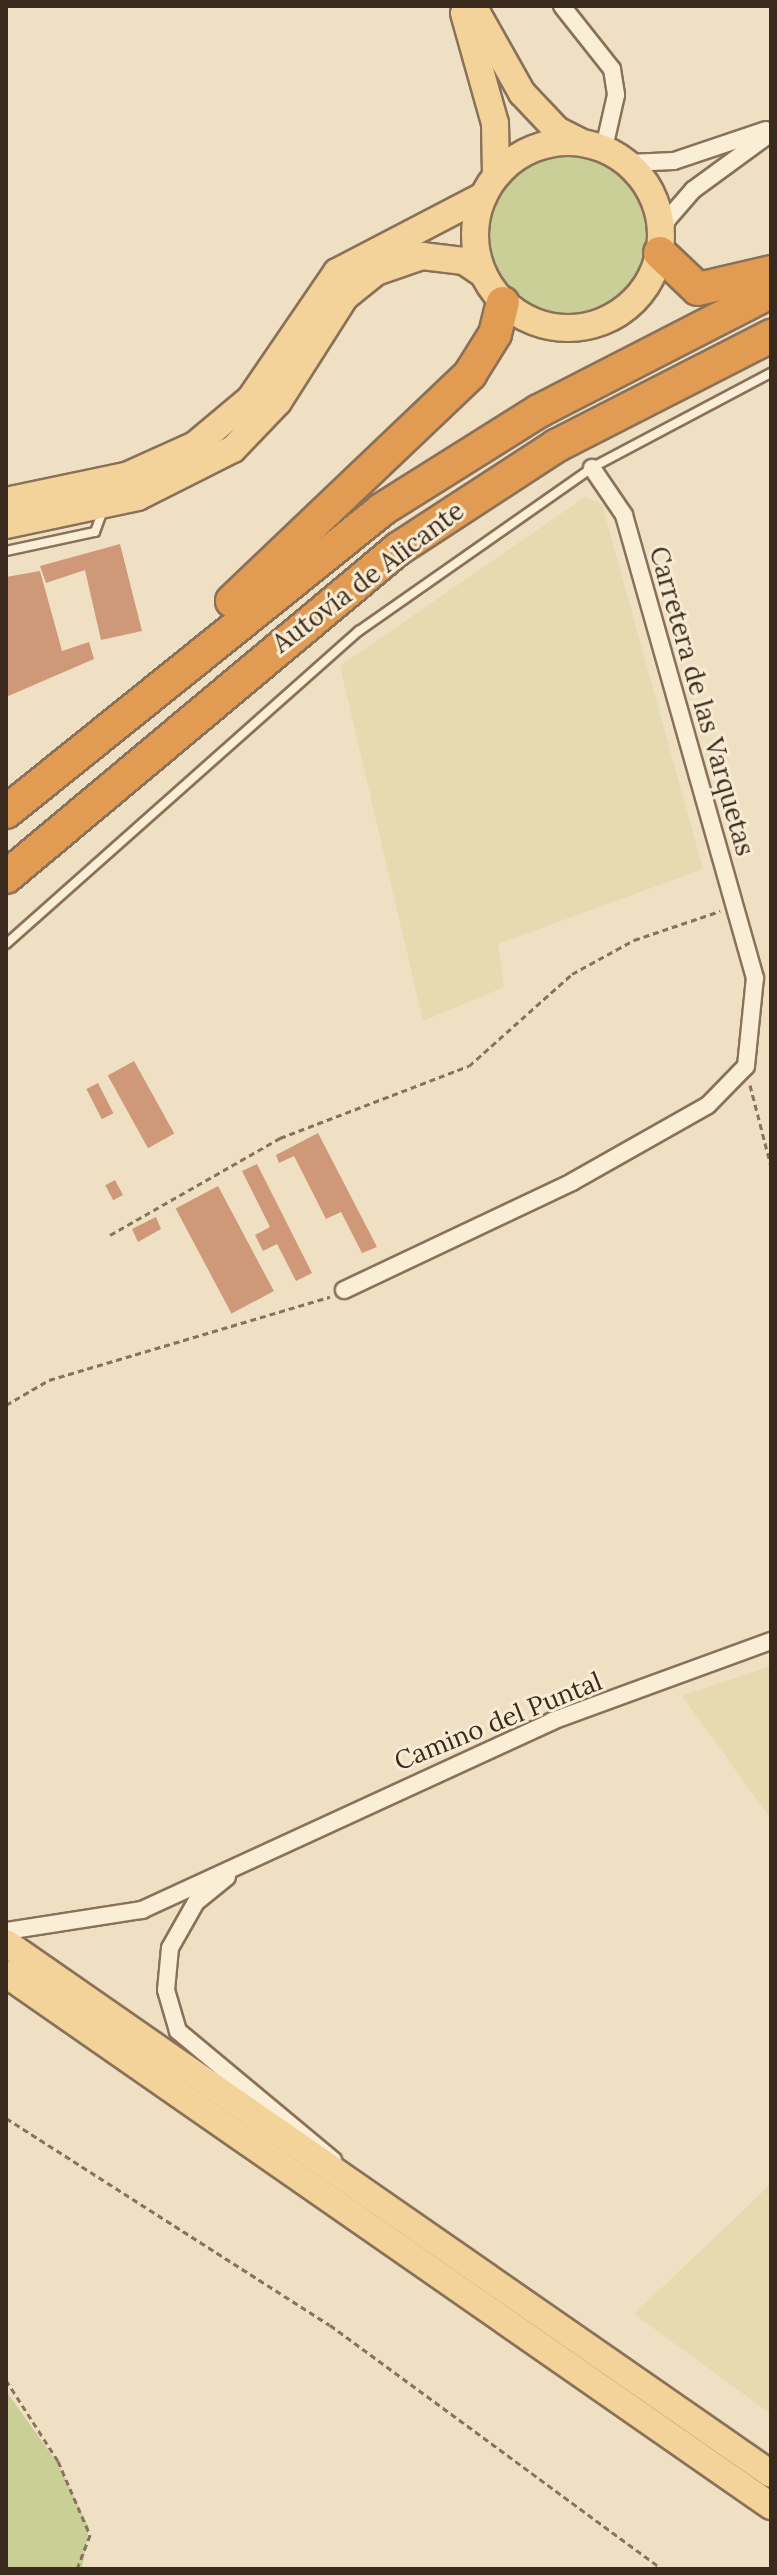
<!DOCTYPE html>
<html>
<head>
<meta charset="utf-8">
<style>
	body { margin:0 }
	#map { position:relative; width:777px; height:2575px; overflow:hidden; background:#efe0c3; font-family:Lora,serif }
	div>[style] { position:absolute }
	[style*='--x'] { left:calc(var(--x)*1px); top:calc(var(--y)*1px); width:calc(var(--w)*1px); rotate:calc(var(--a)*1deg) }
	.farmland>* { inset:0; background:#e5dab0 }
	.green>* { inset:0; background:#cace97 }
	.round { border-radius:50% }
	.building>* { inset:0; background:#cf9878; transform-origin:0 0 }
	.path>* { height:3px; margin-top:-1.5px; transform-origin:0; background:repeating-linear-gradient(90deg,#8a7159 0 6px,transparent 0 10px) }
	.roads { filter:drop-shadow(2px 0 #8a7159) drop-shadow(-2px 0 #8a7159) drop-shadow(0 2px #8a7159) drop-shadow(0 -2px #8a7159) }
	.lane>* { height:8px; margin:-4px; padding:0 4px; transform-origin:4px; border-radius:4px; background:#faeed7 }
	.street>* { height:16px; margin:-8px; padding:0 8px; transform-origin:8px; border-radius:8px; background:#faeed7 }
	.primary>* { height:26px; margin:-13px; padding:0 13px; transform-origin:13px; border-radius:13px; background:#f4d39a }
	.primary>.ring { margin:-13px; padding:0; box-sizing:content-box; background:none; border:26px solid #f4d39a; border-radius:50% }
	.highway>* { height:32px; margin:-16px; padding:0 16px; transform-origin:16px; border-radius:16px; background:#e19b52 }
	span { translate:-50% -50%; white-space:nowrap; text-align:center; line-height:1.15; -webkit-text-stroke:6px #f7ebd3; paint-order:stroke }
	.street-label { font-size:26px; color:#3a2a1e }
	.frame { position:absolute; inset:0; border:8px solid #3a2a1e; pointer-events:none }
</style>
</head>
<body>
<div id="map">
	<div class="farmland">
		<div style="clip-path:polygon(585px 497px,602px 504px,703px 869px,498px 944px,504px 987px,423px 1021px,340px 666px)"></div>
		<div style="clip-path:polygon(771px 1666px,771px 1819px,682px 1696px)"></div>
		<div style="clip-path:polygon(771px 2184px,771px 2414px,634px 2314px)"></div>
	</div>
	<div class="green">
		<div class="round" style="left:475px;top:142px;width:186px;height:186px"></div>
		<div style="clip-path:polygon(6px 2391px,59px 2465px,89px 2528px,82px 2569px,6px 2569px)"></div>
	</div>
	<div class="building">
		<div style="clip-path:polygon(120px 544px,142px 631px,101px 640px,85px 570px,46px 583px,40px 566px)"></div>
		<div style="clip-path:polygon(40px 571px,62px 651px,89px 642px,94px 659px,6px 697px,6px 577px)"></div>
		<div style="left:134px;top:1061px;width:83px;height:30px;rotate:61deg"></div>
		<div style="left:98px;top:1083px;width:34px;height:13px;rotate:63deg"></div>
		<div style="clip-path:polygon(318px 1133px,377px 1247px,362px 1253px,341px 1212px,326px 1219px,294px 1156px,279px 1163px,276px 1155px)"></div>
		<div style="clip-path:polygon(257px 1164px,312px 1273px,296px 1281px,277px 1244px,263px 1251px,255px 1235px,270px 1227px,242px 1171px)"></div>
		<div style="left:115px;top:1180px;width:17px;height:11px;rotate:62deg"></div>
		<div style="left:218px;top:1186px;width:119px;height:48px;rotate:62deg"></div>
		<div style="clip-path:polygon(156px 1217px,161px 1229px,138px 1242px,132px 1229px)"></div>
	</div>
	<div class="path">
		<div style="--x:750;--y:1085;--w:84;--a:75.5"></div>
		<div style="--x:110;--y:1235;--w:196;--a:-29.7"></div>
		<div style="--x:280;--y:1138;--w:202;--a:-20.9"></div>
		<div style="--x:469;--y:1066;--w:138;--a:-41.8"></div>
		<div style="--x:572;--y:974;--w:71;--a:-28.7"></div>
		<div style="--x:634;--y:940;--w:91;--a:-18.6"></div>
		<div style="--x:6;--y:1405;--w:50;--a:-30.2"></div>
		<div style="--x:49;--y:1380;--w:293;--a:-16.5"></div>
		<div style="--x:6;--y:2118;--w:384;--a:32.6"></div>
		<div style="--x:330;--y:2325;--w:412;--a:36.3"></div>
		<div style="--x:6;--y:2380;--w:96;--a:57.3"></div>
		<div style="--x:58;--y:2461;--w:81;--a:66.6"></div>
		<div style="--x:90;--y:2535;--w:36;--a:111"></div>
	</div>
	<div class="roads">
		<div class="lane">
			<div style="--x:6;--y:551;--w:91;--a:-12.1"></div>
			<div style="--x:95;--y:532;--w:23;--a:-70"></div>
			<div style="--x:6;--y:944;--w:472;--a:-41.6"></div>
			<div style="--x:359;--y:631;--w:288;--a:-35"></div>
			<div style="--x:595;--y:466;--w:199;--a:-27.9"></div>
		</div>
		<div class="street">
			<div style="--x:562;--y:6;--w:80;--a:51.6"></div>
			<div style="--x:612;--y:69;--w:26;--a:81"></div>
			<div style="--x:616;--y:95;--w:54;--a:102.8"></div>
			<div style="--x:628;--y:163;--w:46;--a:-2.5"></div>
			<div style="--x:674;--y:161;--w:97;--a:-18.6"></div>
			<div style="--x:661;--y:241;--w:22;--a:-74"></div>
			<div style="--x:667;--y:220;--w:40;--a:-49"></div>
			<div style="--x:693;--y:190;--w:97;--a:-36.2"></div>
			<div style="--x:344;--y:1290;--w:252;--a:-25.3"></div>
			<div style="--x:572;--y:1182;--w:156;--a:-29.5"></div>
			<div style="--x:708;--y:1105;--w:54;--a:-45.7"></div>
			<div style="--x:746;--y:1066;--w:88;--a:-84.2"></div>
			<div style="--x:755;--y:978;--w:481;--a:-105.8"></div>
			<div style="--x:624;--y:515;--w:57;--a:-124.2"></div>
			<div style="--x:227;--y:1877;--w:40;--a:141"></div>
			<div style="--x:196;--y:1902;--w:53;--a:119.5"></div>
			<div style="--x:170;--y:1948;--w:42;--a:95.4"></div>
			<div style="--x:166;--y:1990;--w:43;--a:73.7"></div>
			<div style="--x:178;--y:2031;--w:202;--a:39.8"></div>
			<div style="--x:6;--y:1931;--w:138;--a:-8.8"></div>
			<div style="--x:142;--y:1910;--w:451;--a:-24.7"></div>
			<div style="--x:552;--y:1721;--w:233;--a:-20.1"></div>
		</div>
		<div class="primary">
			<div style="--x:473;--y:6;--w:100;--a:60.6"></div>
			<div style="--x:522;--y:93;--w:51;--a:46.6"></div>
			<div style="--x:557;--y:130;--w:25;--a:27"></div>
			<div style="--x:464;--y:13;--w:114;--a:74.3"></div>
			<div style="--x:495;--y:123;--w:52;--a:88.9"></div>
			<div class="ring" style="left:475px;top:142px;width:160px;height:160px"></div>
			<div style="--x:6;--y:501;--w:123;--a:-11.8"></div>
			<div style="--x:126;--y:476;--w:76;--a:-24.2"></div>
			<div style="--x:195;--y:445;--w:72;--a:-39.9"></div>
			<div style="--x:250;--y:399;--w:154;--a:-55.6"></div>
			<div style="--x:337;--y:272;--w:165;--a:-27.5"></div>
			<div style="--x:6;--y:525;--w:135;--a:-12"></div>
			<div style="--x:138;--y:497;--w:106;--a:-26.8"></div>
			<div style="--x:233;--y:449;--w:65;--a:-46.2"></div>
			<div style="--x:278;--y:402;--w:125;--a:-57.5"></div>
			<div style="--x:345;--y:297;--w:40;--a:-39"></div>
			<div style="--x:376;--y:272;--w:49;--a:-19.2"></div>
			<div style="--x:422;--y:256;--w:42;--a:6.8"></div>
			<div style="--x:464;--y:261;--w:23;--a:34"></div>
			<div style="--x:6;--y:1943;--w:931;--a:34.77"></div>
			<div style="--x:6;--y:1974;--w:932;--a:34.82"></div>
		</div>
		<div class="highway">
			<div style="--x:660;--y:253;--w:52;--a:43.5"></div>
			<div style="--x:698;--y:289;--w:75;--a:-13.1"></div>
			<div style="--x:232;--y:601;--w:329;--a:-43.6"></div>
			<div style="--x:470;--y:374;--w:47;--a:-58"></div>
			<div style="--x:495;--y:334;--w:32;--a:-76"></div>
			<div style="--x:6;--y:812;--w:481;--a:-38.8"></div>
			<div style="--x:381;--y:510;--w:186;--a:-32.1"></div>
			<div style="--x:539;--y:411;--w:261;--a:-27.2"></div>
			<div style="--x:6;--y:877;--w:511;--a:-39.92"></div>
			<div style="--x:398;--y:549;--w:189;--a:-33.1"></div>
			<div style="--x:556;--y:446;--w:242;--a:-27.1"></div>
		</div>
	</div>
	<div class="street-label">
		<span style="left:368px;top:577px;rotate:-37deg">Autovía de Alicante</span>
		<span style="left:702px;top:701px;rotate:74deg">Carretera de las Varquetas</span>
		<span style="left:498px;top:1721px;rotate:-22deg">Camino del Puntal</span>
	</div>
	<div class="frame"></div>
</div>
</body>
</html>
